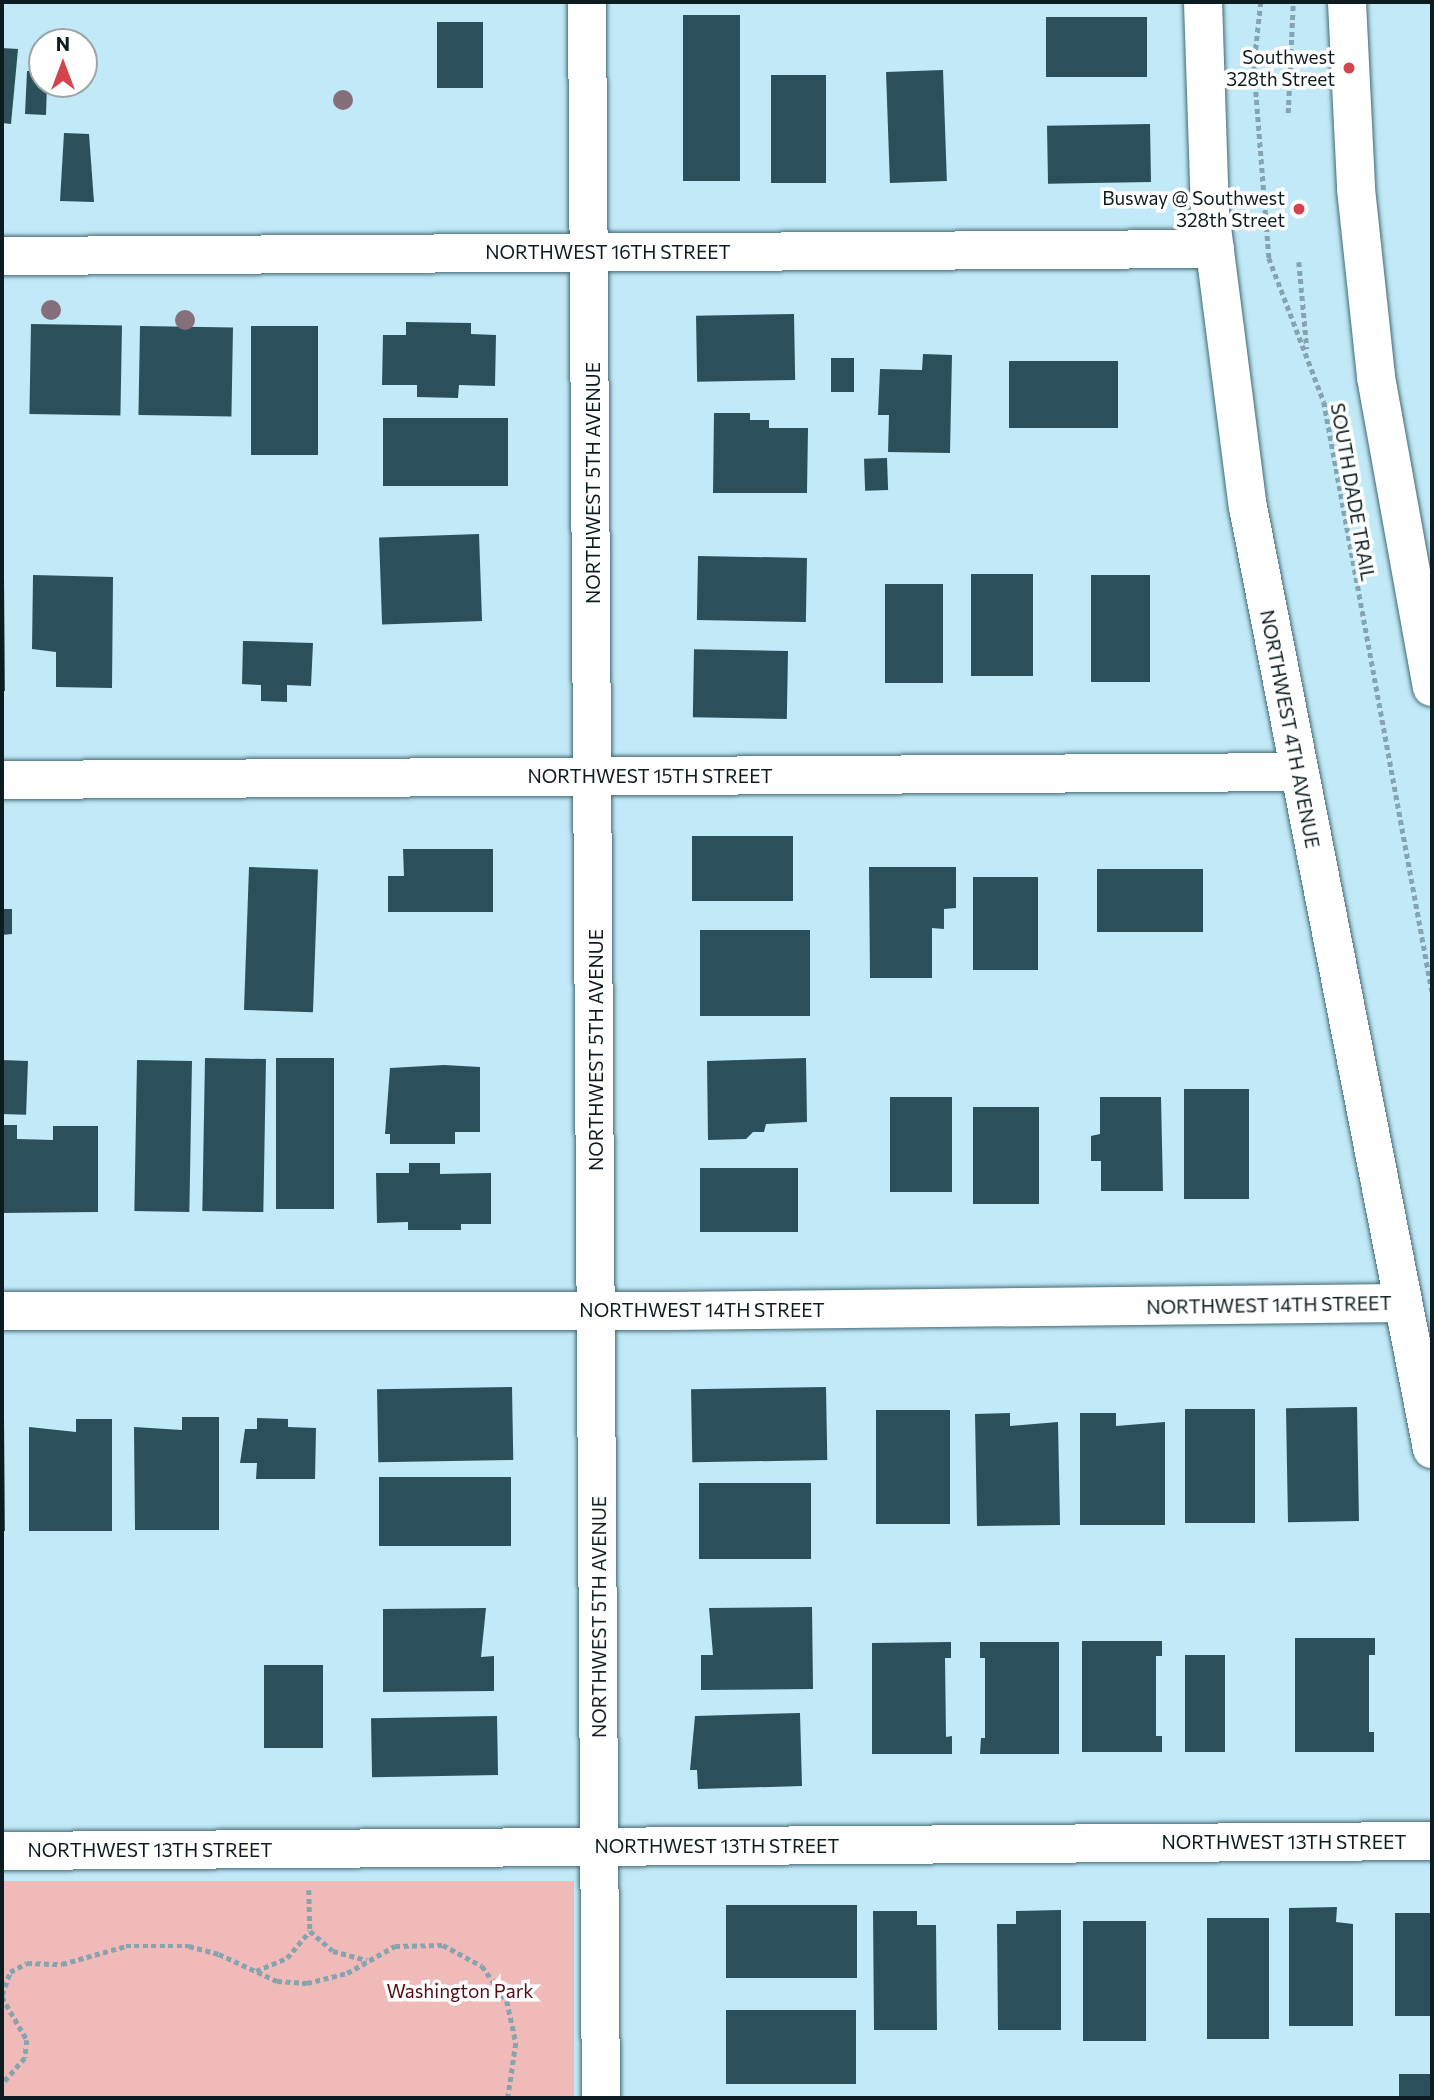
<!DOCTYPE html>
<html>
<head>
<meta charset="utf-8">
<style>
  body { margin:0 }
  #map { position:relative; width:1434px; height:2100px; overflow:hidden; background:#c1e9f7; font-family:Commissioner,sans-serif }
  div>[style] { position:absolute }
  .green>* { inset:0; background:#efbab8; transform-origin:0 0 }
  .building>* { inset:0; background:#2c505b; transform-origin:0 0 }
  .path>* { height:4.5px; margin-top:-2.25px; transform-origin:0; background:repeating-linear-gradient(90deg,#85a4af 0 5px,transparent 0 8.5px) }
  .roads { filter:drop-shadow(0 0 2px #446975) drop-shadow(0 0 2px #446975) }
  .minor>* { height:38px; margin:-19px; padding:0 19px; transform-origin:19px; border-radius:19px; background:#fff }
  .trees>* { width:20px; height:20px; margin:-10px; border-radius:50%; background:#856f7a }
  .dots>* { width:19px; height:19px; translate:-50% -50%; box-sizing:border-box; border:4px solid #fff; border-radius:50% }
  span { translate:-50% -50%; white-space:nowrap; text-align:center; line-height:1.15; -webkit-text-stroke:7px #fff; paint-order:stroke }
  .poi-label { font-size:19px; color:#0d1c21 }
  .right { translate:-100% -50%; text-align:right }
  .street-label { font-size:19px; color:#0d1c21 }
  .park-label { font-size:19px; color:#540c14 }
  .frame { position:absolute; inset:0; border:4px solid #0d1c21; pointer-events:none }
  .north { position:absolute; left:28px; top:28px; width:70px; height:70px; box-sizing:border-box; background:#fff; border:2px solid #9ea4a6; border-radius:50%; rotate:0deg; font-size:19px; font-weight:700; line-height:28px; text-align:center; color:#0d1c21 }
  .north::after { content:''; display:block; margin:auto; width:24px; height:32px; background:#d4444d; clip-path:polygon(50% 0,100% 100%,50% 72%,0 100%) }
</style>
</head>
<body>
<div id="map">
  <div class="green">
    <i style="left:574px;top:1881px;width:217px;height:572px;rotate:90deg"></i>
  </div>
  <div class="building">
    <i style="left:683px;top:15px;width:57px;height:166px"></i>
    <i style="left:1147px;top:17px;width:60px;height:101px;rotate:90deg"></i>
    <i style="left:437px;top:22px;width:46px;height:66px"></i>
    <i style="clip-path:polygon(2px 48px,18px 49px,11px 124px,2px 123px)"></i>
    <i style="left:943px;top:70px;width:111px;height:57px;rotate:88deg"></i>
    <i style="clip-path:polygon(27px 71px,42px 71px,42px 84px,47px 84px,46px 115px,25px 114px)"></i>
    <i style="left:771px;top:75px;width:55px;height:108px"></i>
    <i style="left:1150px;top:124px;width:58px;height:103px;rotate:89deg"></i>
    <i style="clip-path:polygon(64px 133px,89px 134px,94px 202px,60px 201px)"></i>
    <i style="left:794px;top:314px;width:66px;height:98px;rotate:89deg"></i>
    <i style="clip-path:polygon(406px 322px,471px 323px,471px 334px,496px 335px,495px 386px,459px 385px,458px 398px,417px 397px,417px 385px,382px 385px,383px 335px,406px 335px)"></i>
    <i style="left:31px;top:324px;width:91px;height:90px;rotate:1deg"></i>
    <i style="left:140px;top:326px;width:93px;height:89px;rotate:1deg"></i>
    <i style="left:251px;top:326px;width:67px;height:129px"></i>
    <i style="clip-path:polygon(923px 354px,952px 355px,950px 453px,888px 452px,889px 415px,878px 415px,880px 369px,922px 370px)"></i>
    <i style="left:831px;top:358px;width:23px;height:34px"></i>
    <i style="left:1009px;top:361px;width:109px;height:67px"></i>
    <i style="clip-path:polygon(714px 413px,750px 413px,750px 420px,769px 420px,769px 428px,808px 428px,807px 493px,713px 493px)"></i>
    <i style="left:383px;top:418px;width:125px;height:68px"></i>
    <i style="left:887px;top:458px;width:32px;height:23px;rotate:88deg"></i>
    <i style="left:479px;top:534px;width:87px;height:100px;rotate:88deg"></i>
    <i style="left:698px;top:556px;width:109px;height:64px;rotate:1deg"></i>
    <i style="left:1033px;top:574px;width:102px;height:62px;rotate:90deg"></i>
    <i style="clip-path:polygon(33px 575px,113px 577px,112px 688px,56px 687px,56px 652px,32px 649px)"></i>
    <i style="left:1091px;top:575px;width:59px;height:107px"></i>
    <i style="clip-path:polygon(2px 577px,4px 577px,5px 691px,2px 691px)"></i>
    <i style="left:943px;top:584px;width:99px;height:58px;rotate:90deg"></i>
    <i style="clip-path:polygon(243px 641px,313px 643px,311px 686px,287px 685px,287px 702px,261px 701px,261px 685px,242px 684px)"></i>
    <i style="left:788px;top:651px;width:68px;height:94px;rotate:91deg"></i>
    <i style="left:793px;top:836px;width:65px;height:101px;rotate:90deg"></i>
    <i style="clip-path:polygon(403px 849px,493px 849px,493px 912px,388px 912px,388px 876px,404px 876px)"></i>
    <i style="left:249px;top:867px;width:69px;height:143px;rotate:2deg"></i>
    <i style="clip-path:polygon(869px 867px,956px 867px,956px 908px,944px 909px,944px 929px,932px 928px,932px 978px,870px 978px)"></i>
    <i style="left:1097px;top:869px;width:106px;height:63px"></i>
    <i style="clip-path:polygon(2px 871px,4px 909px,12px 909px,12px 934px,2px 935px)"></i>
    <i style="left:973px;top:877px;width:65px;height:93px"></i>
    <i style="left:700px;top:930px;width:110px;height:86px"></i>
    <i style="left:205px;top:1058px;width:61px;height:153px;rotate:1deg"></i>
    <i style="left:276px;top:1058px;width:58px;height:151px"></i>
    <i style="clip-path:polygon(806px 1058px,807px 1122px,766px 1124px,764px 1132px,753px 1132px,746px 1139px,708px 1140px,707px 1061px)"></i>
    <i style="left:2px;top:1060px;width:26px;height:54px;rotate:2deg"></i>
    <i style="left:137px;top:1060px;width:55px;height:151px;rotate:1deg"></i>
    <i style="clip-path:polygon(444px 1065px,480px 1067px,480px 1132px,455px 1132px,455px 1144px,390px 1144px,390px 1134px,385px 1134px,390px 1068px)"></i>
    <i style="left:1249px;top:1089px;width:110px;height:65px;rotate:90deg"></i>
    <i style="left:952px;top:1097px;width:95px;height:62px;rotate:90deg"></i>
    <i style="clip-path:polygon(1100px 1097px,1161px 1097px,1163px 1191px,1101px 1191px,1101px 1161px,1091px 1161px,1091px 1136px,1100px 1134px)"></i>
    <i style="left:973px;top:1107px;width:66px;height:97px"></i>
    <i style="clip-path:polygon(2px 1125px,17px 1125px,17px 1139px,53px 1140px,53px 1126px,98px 1126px,98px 1212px,2px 1213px)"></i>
    <i style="clip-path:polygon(409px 1163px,440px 1163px,440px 1174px,491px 1173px,491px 1224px,461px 1224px,461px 1230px,408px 1230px,408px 1222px,377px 1223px,376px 1173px,409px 1173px)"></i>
    <i style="left:798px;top:1168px;width:64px;height:98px;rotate:90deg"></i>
    <i style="left:512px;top:1387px;width:73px;height:135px;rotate:89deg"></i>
    <i style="left:826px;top:1387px;width:73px;height:135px;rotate:89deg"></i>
    <i style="left:1357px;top:1407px;width:114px;height:71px;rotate:89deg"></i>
    <i style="left:1185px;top:1409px;width:70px;height:114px"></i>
    <i style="left:950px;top:1410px;width:114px;height:74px;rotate:90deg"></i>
    <i style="clip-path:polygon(1010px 1413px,1010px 1426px,1058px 1422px,1060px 1525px,977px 1526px,975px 1414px)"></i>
    <i style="clip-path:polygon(1080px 1413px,1116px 1413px,1116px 1426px,1165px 1422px,1165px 1525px,1080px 1525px)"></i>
    <i style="clip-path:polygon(2px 1417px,4px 1417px,5px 1531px,2px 1531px)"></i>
    <i style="clip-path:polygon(182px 1417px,219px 1417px,219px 1530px,135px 1530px,134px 1427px,182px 1430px)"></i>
    <i style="clip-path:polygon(257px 1418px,288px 1419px,288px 1427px,316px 1428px,315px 1479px,256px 1479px,257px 1463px,240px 1463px,245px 1429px,257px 1429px)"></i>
    <i style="clip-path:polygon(76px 1419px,112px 1419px,112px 1531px,29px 1531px,29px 1427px,76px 1432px)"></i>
    <i style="left:379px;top:1477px;width:132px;height:69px"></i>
    <i style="left:811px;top:1483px;width:76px;height:112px;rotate:90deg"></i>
    <i style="clip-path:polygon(812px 1607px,813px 1689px,701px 1690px,701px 1655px,713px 1655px,709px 1608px)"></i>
    <i style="clip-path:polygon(486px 1608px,481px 1657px,494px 1656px,494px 1691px,383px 1692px,383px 1609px)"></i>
    <i style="clip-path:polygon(1295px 1638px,1375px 1638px,1375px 1655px,1369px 1655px,1369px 1732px,1374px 1732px,1374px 1752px,1295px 1752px)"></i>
    <i style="clip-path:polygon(1082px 1641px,1162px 1641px,1162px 1656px,1156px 1656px,1156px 1736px,1162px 1736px,1162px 1752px,1082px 1752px)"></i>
    <i style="clip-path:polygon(951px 1642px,951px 1658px,945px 1658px,946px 1737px,952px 1736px,952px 1754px,872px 1754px,872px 1643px)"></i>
    <i style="clip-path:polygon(980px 1642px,1059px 1642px,1059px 1754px,980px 1754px,981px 1738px,985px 1738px,985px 1658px,980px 1658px)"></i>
    <i style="left:1185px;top:1655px;width:40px;height:97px"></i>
    <i style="left:264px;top:1665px;width:59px;height:83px"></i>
    <i style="clip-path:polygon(800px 1713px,802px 1786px,698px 1789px,697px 1770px,690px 1770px,695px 1716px)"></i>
    <i style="left:497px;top:1716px;width:59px;height:126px;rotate:89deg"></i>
    <i style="left:857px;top:1905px;width:73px;height:131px;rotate:90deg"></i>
    <i style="clip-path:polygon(1337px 1907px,1336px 1922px,1353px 1924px,1353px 2026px,1289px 2026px,1289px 1908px)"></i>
    <i style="clip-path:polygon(1061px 1910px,1061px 2030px,998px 2030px,997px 1924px,1016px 1924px,1016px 1911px)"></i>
    <i style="clip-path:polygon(873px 1911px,917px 1911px,917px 1925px,936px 1925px,937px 2030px,874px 2030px)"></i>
    <i style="left:1395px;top:1913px;width:37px;height:103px"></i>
    <i style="left:1269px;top:1918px;width:121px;height:62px;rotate:90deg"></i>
    <i style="left:1083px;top:1921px;width:63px;height:120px"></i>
    <i style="left:726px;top:2010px;width:130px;height:74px"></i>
    <i style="left:1399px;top:2074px;width:33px;height:24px"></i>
  </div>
  <div class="path">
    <i style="left:1261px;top:2px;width:64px;rotate:96.2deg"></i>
    <i style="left:1254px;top:66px;width:193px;rotate:85.5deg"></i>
    <i style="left:1269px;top:258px;width:154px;rotate:69.1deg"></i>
    <i style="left:1324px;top:402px;width:599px;rotate:79.61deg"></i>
    <i style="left:1288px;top:113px;width:111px;rotate:-87.4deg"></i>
    <i style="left:1299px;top:262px;width:87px;rotate:84.7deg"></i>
    <i style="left:309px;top:1890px;width:41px;rotate:88.6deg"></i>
    <i style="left:256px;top:1971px;width:34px;rotate:-23deg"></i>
    <i style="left:287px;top:1958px;width:35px;rotate:-50deg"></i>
    <i style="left:310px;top:1931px;width:30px;rotate:41deg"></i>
    <i style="left:333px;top:1951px;width:35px;rotate:15deg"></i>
    <i style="left:2px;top:1995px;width:24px;rotate:-71deg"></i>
    <i style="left:10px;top:1972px;width:19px;rotate:-28deg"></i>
    <i style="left:27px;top:1963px;width:35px;rotate:2deg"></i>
    <i style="left:62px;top:1964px;width:66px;rotate:-15.7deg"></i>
    <i style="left:126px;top:1946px;width:63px"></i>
    <i style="left:189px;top:1946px;width:31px;rotate:15deg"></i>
    <i style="left:219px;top:1954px;width:64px;rotate:25deg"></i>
    <i style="left:277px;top:1981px;width:30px;rotate:4deg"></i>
    <i style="left:307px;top:1983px;width:41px;rotate:-14deg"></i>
    <i style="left:347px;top:1973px;width:55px;rotate:-29.4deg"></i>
    <i style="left:395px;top:1946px;width:48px;rotate:-1.2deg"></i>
    <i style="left:443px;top:1945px;width:44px;rotate:28.3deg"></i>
    <i style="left:482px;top:1966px;width:43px;rotate:54.5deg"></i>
    <i style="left:507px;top:2001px;width:43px;rotate:77.9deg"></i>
    <i style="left:516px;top:2043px;width:56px;rotate:98.3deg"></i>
    <i style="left:2px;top:1997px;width:50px;rotate:59.8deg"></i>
    <i style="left:27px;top:2040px;width:18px;rotate:96deg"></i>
    <i style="left:25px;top:2058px;width:35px;rotate:131deg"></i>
  </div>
  <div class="roads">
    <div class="minor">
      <i style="left:587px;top:2px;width:2096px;rotate:89.62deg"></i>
      <i style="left:1203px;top:2px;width:210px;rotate:88.1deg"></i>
      <i style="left:1210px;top:212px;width:297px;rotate:82.7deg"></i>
      <i style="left:1248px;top:507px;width:960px;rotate:78.95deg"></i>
      <i style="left:1347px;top:2px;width:187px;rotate:87.2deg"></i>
      <i style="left:1356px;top:189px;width:189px;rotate:83.9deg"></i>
      <i style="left:1376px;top:377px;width:315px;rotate:79.8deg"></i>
      <i style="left:2px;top:256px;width:1213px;rotate:-0.33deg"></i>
      <i style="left:2px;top:780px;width:1296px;rotate:-0.35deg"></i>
      <i style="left:2px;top:1311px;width:666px"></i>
      <i style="left:668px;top:1311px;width:735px;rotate:-0.62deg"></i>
      <i style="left:2px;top:1851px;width:1430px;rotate:-0.4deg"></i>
    </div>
  </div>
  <div class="trees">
    <i style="left:343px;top:100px"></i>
    <i style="left:51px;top:310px"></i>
    <i style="left:185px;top:320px"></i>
  </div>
  <div class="dots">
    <i style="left:1349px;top:68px;background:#d4444d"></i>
    <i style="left:1299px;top:209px;background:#d4444d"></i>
  </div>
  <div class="poi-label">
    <span class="right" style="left:1335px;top:68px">Southwest<br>328th Street</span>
    <span class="right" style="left:1285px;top:209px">Busway @ Southwest<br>328th Street</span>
  </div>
  <div class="street-label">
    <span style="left:608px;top:252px">NORTHWEST 16TH STREET</span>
    <span style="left:593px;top:483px;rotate:-90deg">NORTHWEST 5TH AVENUE</span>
    <span style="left:1353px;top:492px;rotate:80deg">SOUTH DADE TRAIL</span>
    <span style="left:1290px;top:729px;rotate:79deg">NORTHWEST 4TH AVENUE</span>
    <span style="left:650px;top:776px">NORTHWEST 15TH STREET</span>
    <span style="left:596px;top:1050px;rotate:-90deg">NORTHWEST 5TH AVENUE</span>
    <span style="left:1269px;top:1305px;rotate:-1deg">NORTHWEST 14TH STREET</span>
    <span style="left:702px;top:1310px">NORTHWEST 14TH STREET</span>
    <span style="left:599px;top:1617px;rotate:-90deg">NORTHWEST 5TH AVENUE</span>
    <span style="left:1284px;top:1842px">NORTHWEST 13TH STREET</span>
    <span style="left:717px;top:1846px">NORTHWEST 13TH STREET</span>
    <span style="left:150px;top:1850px">NORTHWEST 13TH STREET</span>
  </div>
  <div class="park-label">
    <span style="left:460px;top:1991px">Washington Park</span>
  </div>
  <div class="frame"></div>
  <div class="north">N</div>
</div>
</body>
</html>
